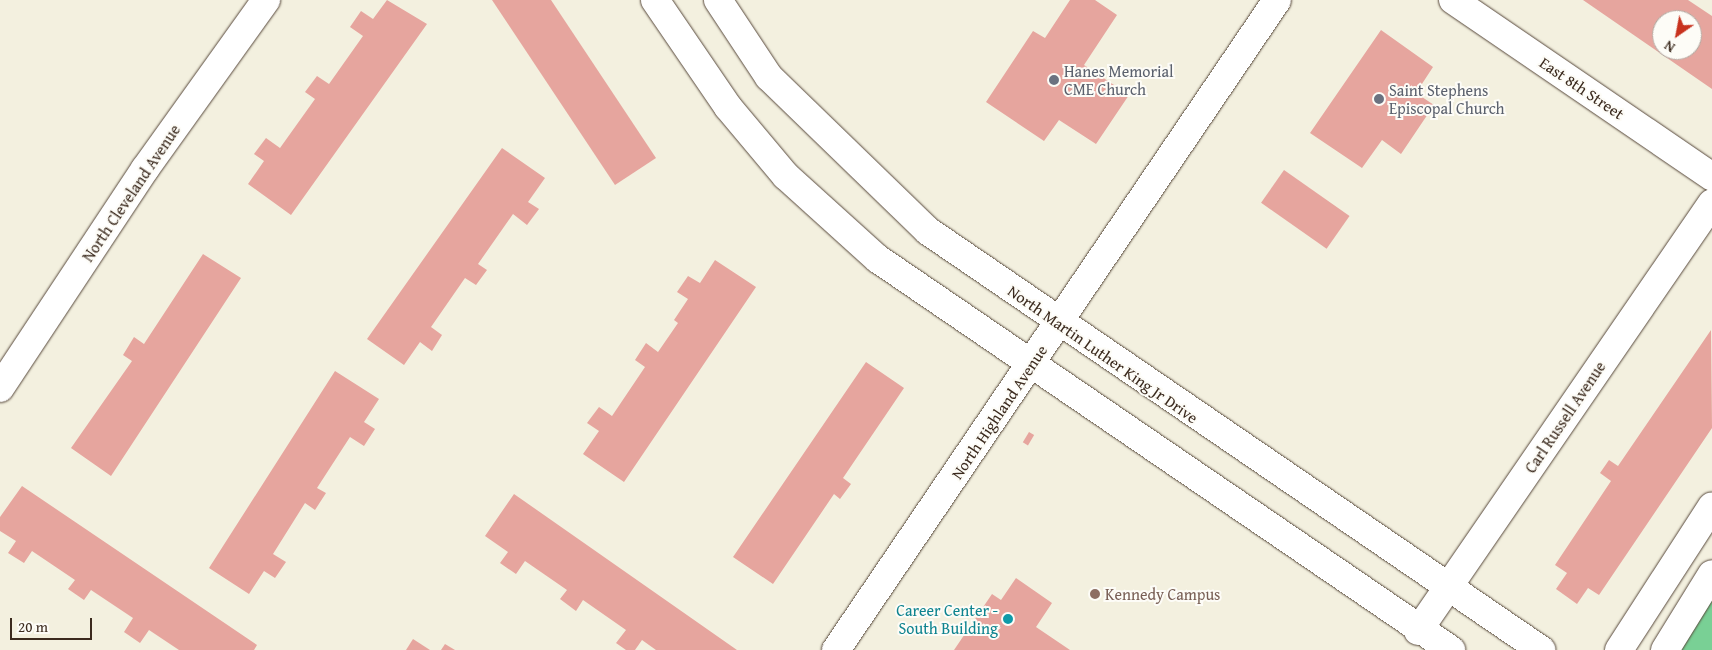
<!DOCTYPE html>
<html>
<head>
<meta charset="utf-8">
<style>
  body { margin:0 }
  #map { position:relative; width:1712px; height:650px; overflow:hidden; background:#f3f0df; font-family:"Gentium Book Plus",serif }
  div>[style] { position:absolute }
  .green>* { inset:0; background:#79d095 }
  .building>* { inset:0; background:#e6a59e; transform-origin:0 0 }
  .roads { filter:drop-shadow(0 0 1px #57483b) drop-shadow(0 0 1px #57483b) }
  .minor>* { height:28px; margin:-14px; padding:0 14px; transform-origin:14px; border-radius:14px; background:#fff }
  .tertiary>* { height:28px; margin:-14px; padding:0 14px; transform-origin:14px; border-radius:14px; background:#fff }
  .primary>* { height:28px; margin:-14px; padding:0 14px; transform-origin:14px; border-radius:14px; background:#fff }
  .motorway>* { height:28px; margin:-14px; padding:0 14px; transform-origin:14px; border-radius:14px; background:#fff }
  .dots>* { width:14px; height:14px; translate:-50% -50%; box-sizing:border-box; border:2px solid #fdfcf7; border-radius:50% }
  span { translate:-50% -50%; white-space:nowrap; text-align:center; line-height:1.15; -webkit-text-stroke:4px #fdfcf7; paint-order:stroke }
  .worship-label { font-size:16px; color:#5b616d }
  .left { translate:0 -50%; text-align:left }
  .street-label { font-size:16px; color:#3b2a1e }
  .education-label { font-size:16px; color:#785e54 }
  .culture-label { font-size:16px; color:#0d838f }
  .right { translate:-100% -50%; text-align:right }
  .north { position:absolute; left:1652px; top:10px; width:50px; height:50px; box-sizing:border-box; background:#fdfcf7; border:1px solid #afa8a0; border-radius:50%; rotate:213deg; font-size:14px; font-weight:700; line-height:20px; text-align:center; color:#3b2a1e }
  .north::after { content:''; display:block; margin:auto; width:18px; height:22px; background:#c8321e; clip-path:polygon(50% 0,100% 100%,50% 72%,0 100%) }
  .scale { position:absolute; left:10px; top:618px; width:82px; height:22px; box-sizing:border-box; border:2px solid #3b2a1e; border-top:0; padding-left:6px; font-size:15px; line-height:18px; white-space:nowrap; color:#3b2a1e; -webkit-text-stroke:4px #fdfcf7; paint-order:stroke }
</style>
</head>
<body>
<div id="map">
  <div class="green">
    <i style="clip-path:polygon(1712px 595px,1712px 650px,1680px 650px)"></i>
  </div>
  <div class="building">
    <i style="clip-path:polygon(387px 0,427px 24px,291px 215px,248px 184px,264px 161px,254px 154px,266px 138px,280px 148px,315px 99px,305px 92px,317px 76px,329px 84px,363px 36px,350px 27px,361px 11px,373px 19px)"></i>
    <i style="clip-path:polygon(492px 0,551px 0,656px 158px,615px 185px)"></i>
    <i style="clip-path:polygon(1070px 0,1095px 0,1117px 15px,1084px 65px,1129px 95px,1096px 144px,1059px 120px,1044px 141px,986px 102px,1033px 31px,1045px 38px)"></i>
    <i style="clip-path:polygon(evenodd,1583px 0,1688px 0,1712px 16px,1712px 89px,1583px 0,1662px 20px,1692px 20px,1692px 50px,1662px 50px,1662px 20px)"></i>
    <i style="clip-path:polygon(1381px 30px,1433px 67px,1416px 93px,1434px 105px,1401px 154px,1382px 140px,1362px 168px,1310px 133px)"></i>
    <i style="clip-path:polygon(502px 148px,545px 178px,528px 202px,539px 209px,527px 225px,513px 214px,478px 264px,487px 270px,476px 285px,465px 278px,431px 327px,442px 335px,432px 351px,420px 342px,404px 365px,367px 339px)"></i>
    <i style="left:1284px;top:170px;width:80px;height:40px;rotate:35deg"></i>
    <i style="clip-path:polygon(203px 254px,241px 278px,111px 476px,71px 448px,132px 361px,123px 355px,134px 337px,144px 344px)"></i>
    <i style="clip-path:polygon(715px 260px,756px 287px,624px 482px,583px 454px,599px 431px,587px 423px,599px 407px,612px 416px,645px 367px,635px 360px,646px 343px,658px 352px,678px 323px,674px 320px,688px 299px,677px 292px,688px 276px,700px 283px)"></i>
    <i style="clip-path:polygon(1711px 330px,1712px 428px,1599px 595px,1588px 588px,1577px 604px,1556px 589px,1567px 573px,1555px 565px,1611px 481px,1600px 473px,1609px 460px,1618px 466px)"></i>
    <i style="clip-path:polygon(866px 362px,904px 388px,843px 478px,851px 484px,840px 499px,834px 494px,773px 584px,733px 557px)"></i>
    <i style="clip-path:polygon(335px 371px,379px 399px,364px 422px,375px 429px,364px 446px,350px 437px,317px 488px,326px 493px,315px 510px,305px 503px,273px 554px,286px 562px,275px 578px,264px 571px,249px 594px,209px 568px)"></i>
    <i style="left:1029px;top:432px;width:6px;height:12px;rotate:31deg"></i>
    <i style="clip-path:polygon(22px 486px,257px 645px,254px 650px,179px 650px,149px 630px,140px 643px,124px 632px,133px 618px,91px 590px,84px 600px,68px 589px,75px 580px,32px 551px,24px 563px,8px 553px,16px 541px,0 531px,0 517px)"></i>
    <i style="clip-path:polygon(514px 494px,737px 650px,656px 650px,642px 640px,635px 650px,626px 650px,616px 643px,626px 630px,583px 600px,576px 611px,560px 599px,567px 590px,525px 561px,516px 574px,500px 563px,508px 552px,485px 536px)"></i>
    <i style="clip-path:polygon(1016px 578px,1052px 603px,1036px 627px,1070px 650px,954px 650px,992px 594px,1001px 600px)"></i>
    <i style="clip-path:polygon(413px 639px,430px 650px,406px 650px)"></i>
    <i style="clip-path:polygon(445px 644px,455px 650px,441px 650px)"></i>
  </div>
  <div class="roads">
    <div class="minor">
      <i style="left:1453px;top:0;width:314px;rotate:34.3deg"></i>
      <i style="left:1418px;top:631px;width:519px;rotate:-55.51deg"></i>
      <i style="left:836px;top:650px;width:785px;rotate:-55.84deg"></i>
    </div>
    <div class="tertiary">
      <i style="left:0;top:388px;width:263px;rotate:-56.5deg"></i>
      <i style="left:145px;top:169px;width:208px;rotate:-54.4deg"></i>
    </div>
    <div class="primary">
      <i style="left:655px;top:0;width:130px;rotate:55.7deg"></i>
      <i style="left:728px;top:107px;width:90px;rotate:50deg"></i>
      <i style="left:786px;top:176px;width:124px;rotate:42.1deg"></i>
      <i style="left:878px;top:259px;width:694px;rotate:34.31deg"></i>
      <i style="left:718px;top:0;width:92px;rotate:56.5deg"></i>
      <i style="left:769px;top:77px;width:221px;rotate:44.1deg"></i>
      <i style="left:928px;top:231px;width:743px;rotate:34.35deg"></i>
    </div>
    <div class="motorway">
      <i style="left:1619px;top:650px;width:171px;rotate:-57.1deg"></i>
      <i style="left:1665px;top:650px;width:89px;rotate:-58.3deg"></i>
    </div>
  </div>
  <div class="dots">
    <i style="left:1054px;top:80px;background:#6b7280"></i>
    <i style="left:1379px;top:99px;background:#6b7280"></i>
    <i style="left:1095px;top:594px;background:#8d6e63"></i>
    <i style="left:1008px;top:619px;background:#0f9aa8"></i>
  </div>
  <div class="worship-label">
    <span class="left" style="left:1064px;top:80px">Hanes Memorial<br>CME Church</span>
    <span class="left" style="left:1389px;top:99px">Saint Stephens<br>Episcopal Church</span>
  </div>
  <div class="street-label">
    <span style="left:1582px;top:88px;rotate:34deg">East 8th Street</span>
    <span style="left:131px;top:193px;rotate:-56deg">North Cleveland Avenue</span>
    <span style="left:1103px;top:354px;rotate:35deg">North Martin Luther King Jr Drive</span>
    <span style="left:999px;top:412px;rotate:-56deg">North Highland Avenue</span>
    <span style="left:1565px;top:417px;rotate:-56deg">Carl Russell Avenue</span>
  </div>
  <div class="education-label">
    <span class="left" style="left:1105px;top:594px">Kennedy Campus</span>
  </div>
  <div class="culture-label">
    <span class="right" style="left:998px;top:619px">Career Center -<br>South Building</span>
  </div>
  <div class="north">N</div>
  <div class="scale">20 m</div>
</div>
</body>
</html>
